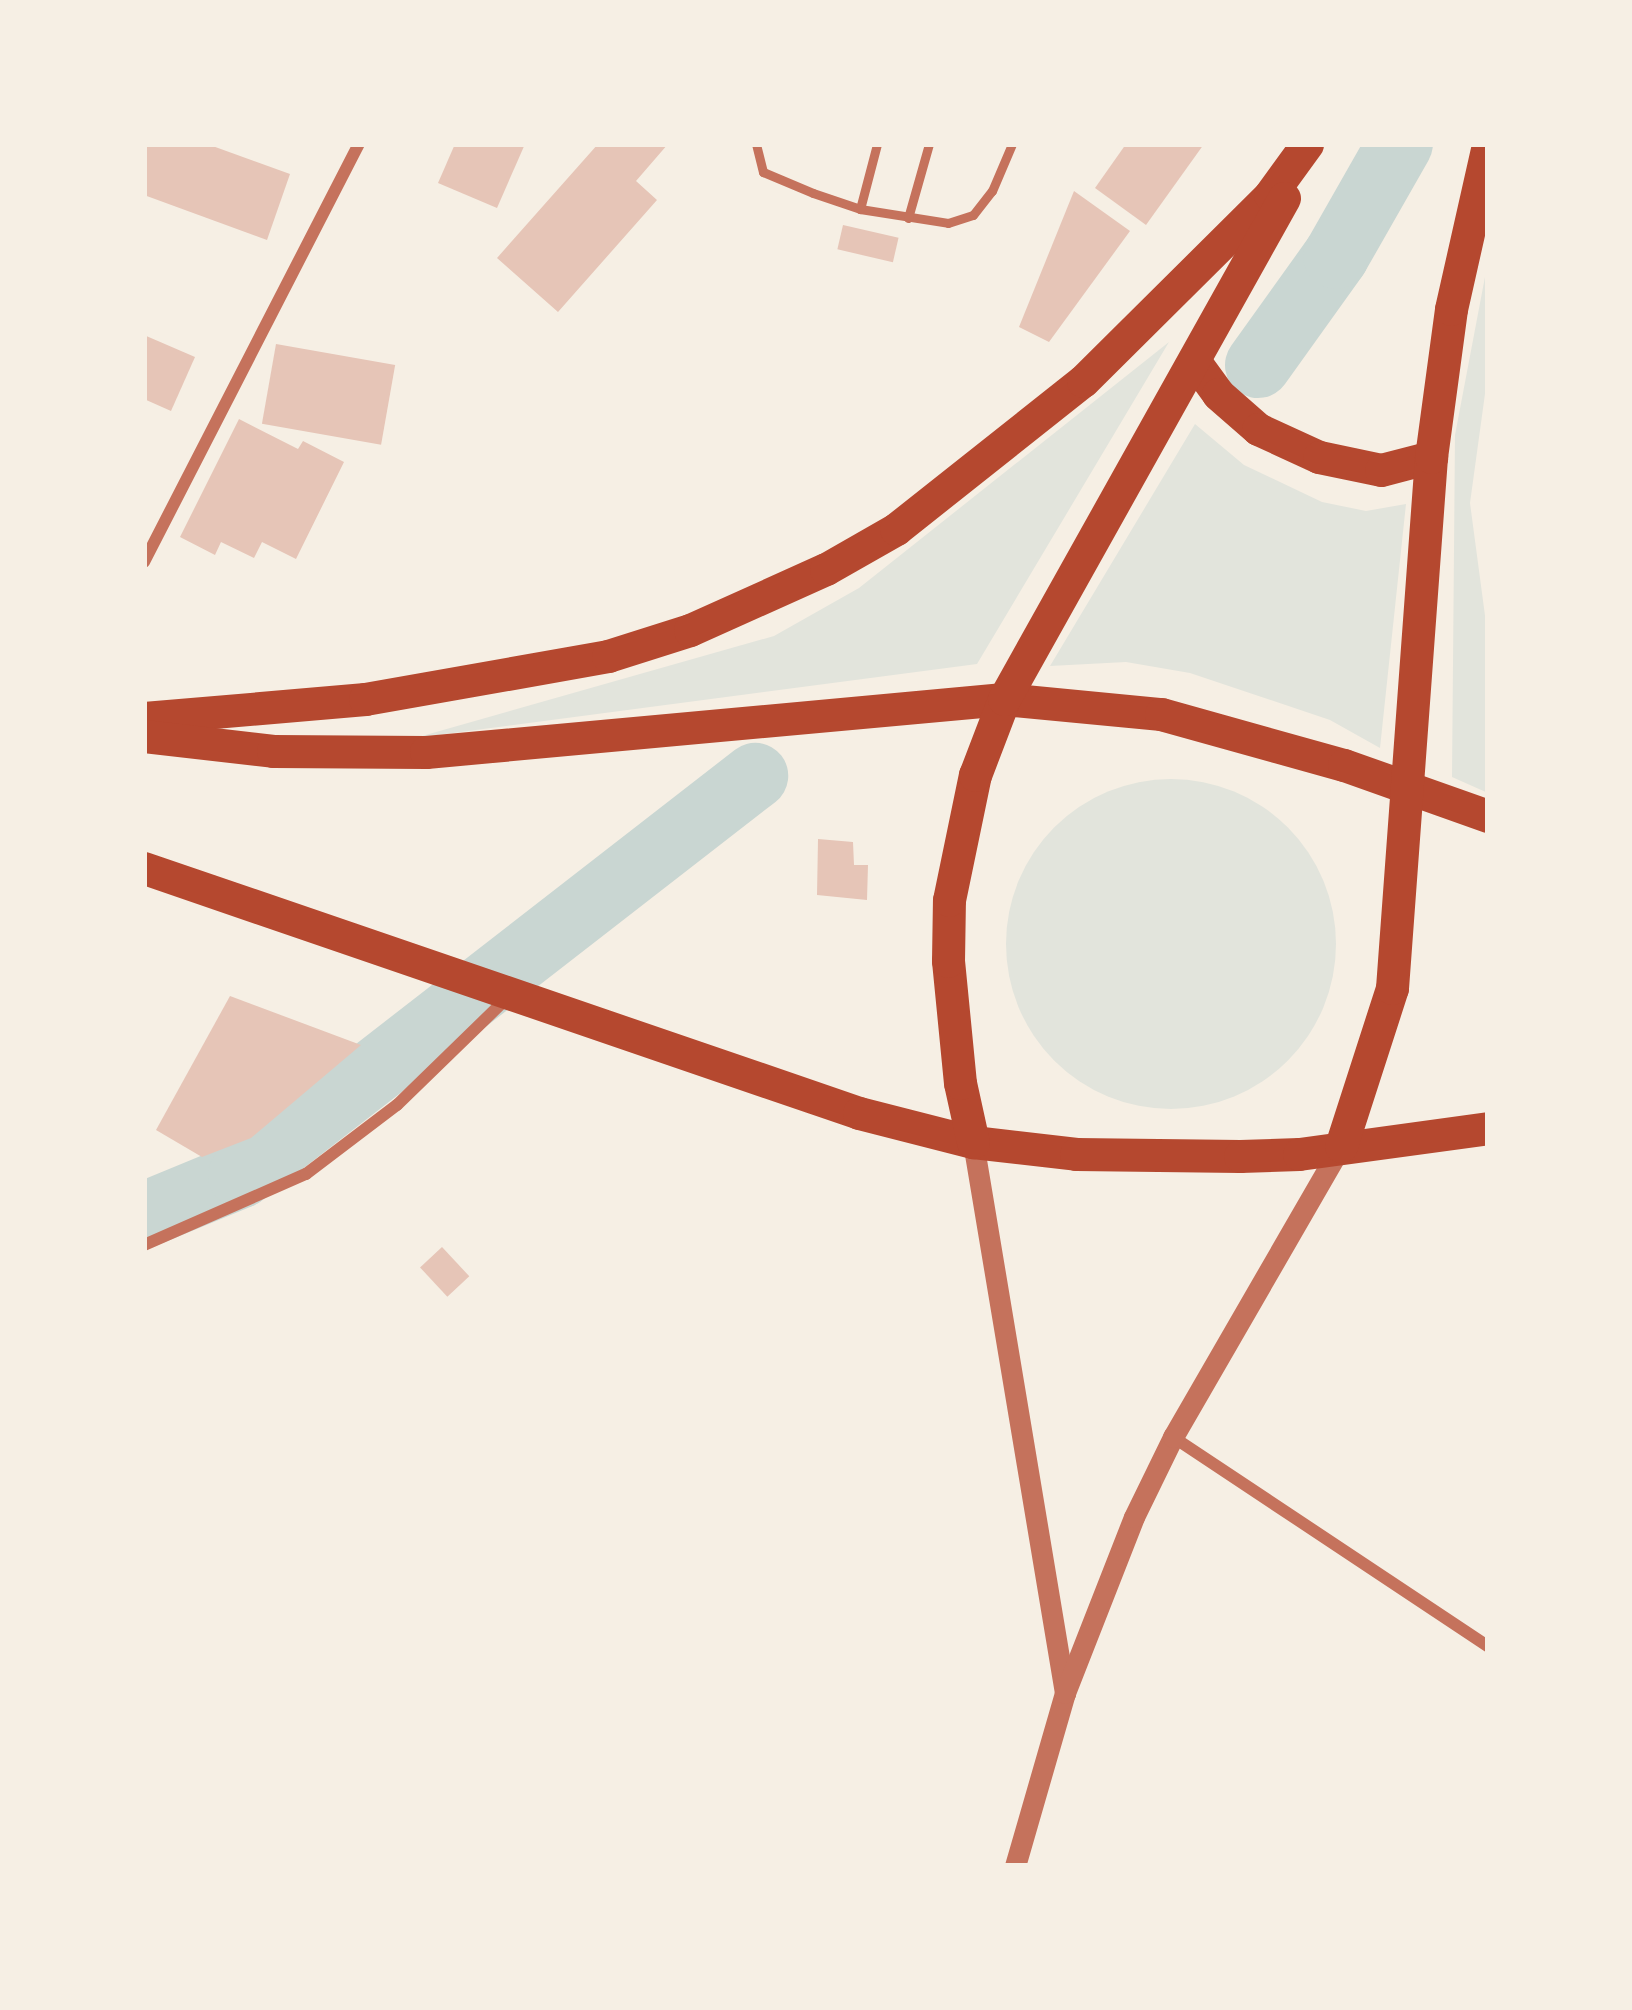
<!DOCTYPE html>
<html>
<head>
<meta charset="utf-8">
<style>
  body { margin:0 }
  #map { position:relative; width:1632px; height:2010px; overflow:hidden; background:#f6efe4; font-family:"DejaVu Sans",sans-serif }
  div>[style] { position:absolute }
  .green>* { inset:0; background:#e2e4dc }
  .round { border-radius:50% }
  .river>* { height:66px; margin:-33px; padding:0 33px; transform-origin:33px; border-radius:33px; background:#c9d6d2 }
  .building>* { inset:0; background:#e6c5b7; transform-origin:0 0 }
  .service>* { height:9px; margin:-4.5px; padding:0 4.5px; transform-origin:4.5px; border-radius:4.5px; background:#c5725c }
  .minor>* { height:12px; margin:-6px; padding:0 6px; transform-origin:6px; border-radius:6px; background:#c5725c }
  .tertiary>* { height:21px; margin:-10.5px; padding:0 10.5px; transform-origin:10.5px; border-radius:10.5px; background:#c5725c }
  .trunk>* { height:33px; margin:-16.5px; padding:0 16.5px; transform-origin:16.5px; border-radius:16.5px; background:#b5482f }
  span { translate:-50% -50%; white-space:nowrap; text-align:center; line-height:1.15; -webkit-text-stroke:9px #f6efe4; paint-order:stroke }
  .frame { position:absolute; inset:0; border:147px solid #f6efe4; pointer-events:none }
</style>
</head>
<body>
<div id="map">
  <div class="green">
    <i style="clip-path:polygon(1488px 261px,1488px 372px,1470px 503px,1488px 638px,1488px 793px,1452px 777px,1455px 435px)"></i>
    <i style="clip-path:polygon(1169px 342px,977px 664px,415px 738px,774px 636px,859px 588px)"></i>
    <i style="clip-path:polygon(1195px 424px,1244px 465px,1322px 502px,1366px 511px,1406px 504px,1380px 748px,1330px 720px,1190px 673px,1126px 662px,1050px 666px)"></i>
    <i class="round" style="left:1006px;top:779px;width:330px;height:330px"></i>
  </div>
  <div class="river">
    <i style="left:1258px;top:365px;width:134px;rotate:-54.4deg"></i>
    <i style="left:1336px;top:256px;width:129px;rotate:-60.3deg"></i>
    <i style="left:144px;top:1215px;width:105px;rotate:-22.4deg"></i>
    <i style="left:241px;top:1175px;width:651px;rotate:-37.82deg"></i>
  </div>
  <div class="building">
    <i style="clip-path:polygon(144px 144px,207px 144px,290px 174px,267px 240px,144px 195px)"></i>
    <i style="clip-path:polygon(455px 144px,525px 144px,497px 208px,438px 183px)"></i>
    <i style="clip-path:polygon(598px 144px,668px 144px,636px 181px,657px 200px,558px 312px,497px 258px)"></i>
    <i style="clip-path:polygon(1126px 144px,1204px 144px,1146px 225px,1095px 188px)"></i>
    <i style="clip-path:polygon(1074px 191px,1130px 231px,1049px 342px,1019px 327px)"></i>
    <i style="left:843px;top:225px;width:57px;height:25px;rotate:13deg"></i>
    <i style="clip-path:polygon(144px 335px,195px 357px,171px 411px,144px 399px)"></i>
    <i style="left:276px;top:344px;width:121px;height:81px;rotate:10deg"></i>
    <i style="clip-path:polygon(239px 419px,298px 449px,303px 441px,344px 462px,296px 559px,262px 542px,254px 558px,221px 542px,215px 555px,180px 537px)"></i>
    <i style="clip-path:polygon(818px 839px,853px 842px,854px 865px,868px 865px,867px 900px,817px 895px)"></i>
    <i style="clip-path:polygon(230px 996px,361px 1045px,251px 1138px,202px 1157px,156px 1130px)"></i>
    <i style="left:442px;top:1247px;width:40px;height:30px;rotate:47deg"></i>
  </div>
  <div class="service">
    <i style="left:756px;top:144px;width:29px;rotate:76deg"></i>
    <i style="left:763px;top:172px;width:54px;rotate:22.8deg"></i>
    <i style="left:813px;top:193px;width:50px;rotate:18.8deg"></i>
    <i style="left:860px;top:209px;width:89px;rotate:9deg"></i>
    <i style="left:948px;top:223px;width:26px;rotate:-18deg"></i>
    <i style="left:973px;top:215px;width:31px;rotate:-52deg"></i>
    <i style="left:992px;top:191px;width:51px;rotate:-66.9deg"></i>
    <i style="left:860px;top:209px;width:67px;rotate:-75.3deg"></i>
    <i style="left:908px;top:218px;width:77px;rotate:-74.2deg"></i>
  </div>
  <div class="minor">
    <i style="left:144px;top:562px;width:470px;rotate:-62.8deg"></i>
    <i style="left:144px;top:1245px;width:177px;rotate:-23.7deg"></i>
    <i style="left:306px;top:1174px;width:114px;rotate:-37.2deg"></i>
    <i style="left:397px;top:1105px;width:158px;rotate:-44.2deg"></i>
    <i style="left:1173px;top:1437px;width:378px;rotate:33.6deg"></i>
  </div>
  <div class="tertiary">
    <i style="left:973px;top:1142px;width:559px;rotate:80.52deg"></i>
    <i style="left:1015px;top:1866px;width:180px;rotate:-73.9deg"></i>
    <i style="left:1065px;top:1693px;width:189px;rotate:-68.6deg"></i>
    <i style="left:1134px;top:1517px;width:89px;rotate:-64deg"></i>
    <i style="left:1173px;top:1437px;width:336px;rotate:-60deg"></i>
  </div>
  <div class="trunk">
    <i style="left:1195px;top:362px;width:39px;rotate:54deg"></i>
    <i style="left:1218px;top:394px;width:53px;rotate:41.2deg"></i>
    <i style="left:1258px;top:429px;width:67px;rotate:24.7deg"></i>
    <i style="left:1319px;top:457px;width:63px;rotate:11.8deg"></i>
    <i style="left:1381px;top:470px;width:52px;rotate:-14.6deg"></i>
    <i style="left:144px;top:718px;width:222px;rotate:-4.9deg"></i>
    <i style="left:365px;top:699px;width:247px;rotate:-10deg"></i>
    <i style="left:608px;top:656px;width:86px;rotate:-17.6deg"></i>
    <i style="left:690px;top:630px;width:149px;rotate:-24.2deg"></i>
    <i style="left:826px;top:569px;width:81px;rotate:-29.7deg"></i>
    <i style="left:896px;top:529px;width:238px;rotate:-38.4deg"></i>
    <i style="left:1083px;top:381px;width:264px;rotate:-44.8deg"></i>
    <i style="left:1270px;top:195px;width:63px;rotate:-54deg"></i>
    <i style="left:144px;top:736px;width:130px;rotate:6.6deg"></i>
    <i style="left:273px;top:751px;width:153px;rotate:0.4deg"></i>
    <i style="left:426px;top:752px;width:580px;rotate:-5.24deg"></i>
    <i style="left:1004px;top:699px;width:158px;rotate:5.5deg"></i>
    <i style="left:1161px;top:714px;width:190px;rotate:15.6deg"></i>
    <i style="left:1344px;top:765px;width:153px;rotate:19.5deg"></i>
    <i style="left:144px;top:868px;width:756px;rotate:18.91deg"></i>
    <i style="left:859px;top:1113px;width:118px;rotate:14.3deg"></i>
    <i style="left:973px;top:1142px;width:104px;rotate:6.6deg"></i>
    <i style="left:1076px;top:1154px;width:164px;rotate:0.7deg"></i>
    <i style="left:1240px;top:1156px;width:59px;rotate:-1.9deg"></i>
    <i style="left:1299px;top:1154px;width:191px;rotate:-7.8deg"></i>
    <i style="left:973px;top:1142px;width:60px;rotate:-102.4deg"></i>
    <i style="left:960px;top:1083px;width:123px;rotate:-95.6deg"></i>
    <i style="left:948px;top:961px;width:61px;rotate:-89.1deg"></i>
    <i style="left:949px;top:900px;width:128px;rotate:-78.3deg"></i>
    <i style="left:975px;top:775px;width:81px;rotate:-69.1deg"></i>
    <i style="left:1004px;top:699px;width:574px;rotate:-60.8deg"></i>
    <i style="left:1341px;top:1146px;width:166px;rotate:-72.1deg"></i>
    <i style="left:1392px;top:988px;width:532px;rotate:-85.8deg"></i>
    <i style="left:1431px;top:457px;width:149px;rotate:-82.3deg"></i>
    <i style="left:1451px;top:309px;width:168px;rotate:-77.3deg"></i>
  </div>
  <div class="frame"></div>
</div>
</body>
</html>
